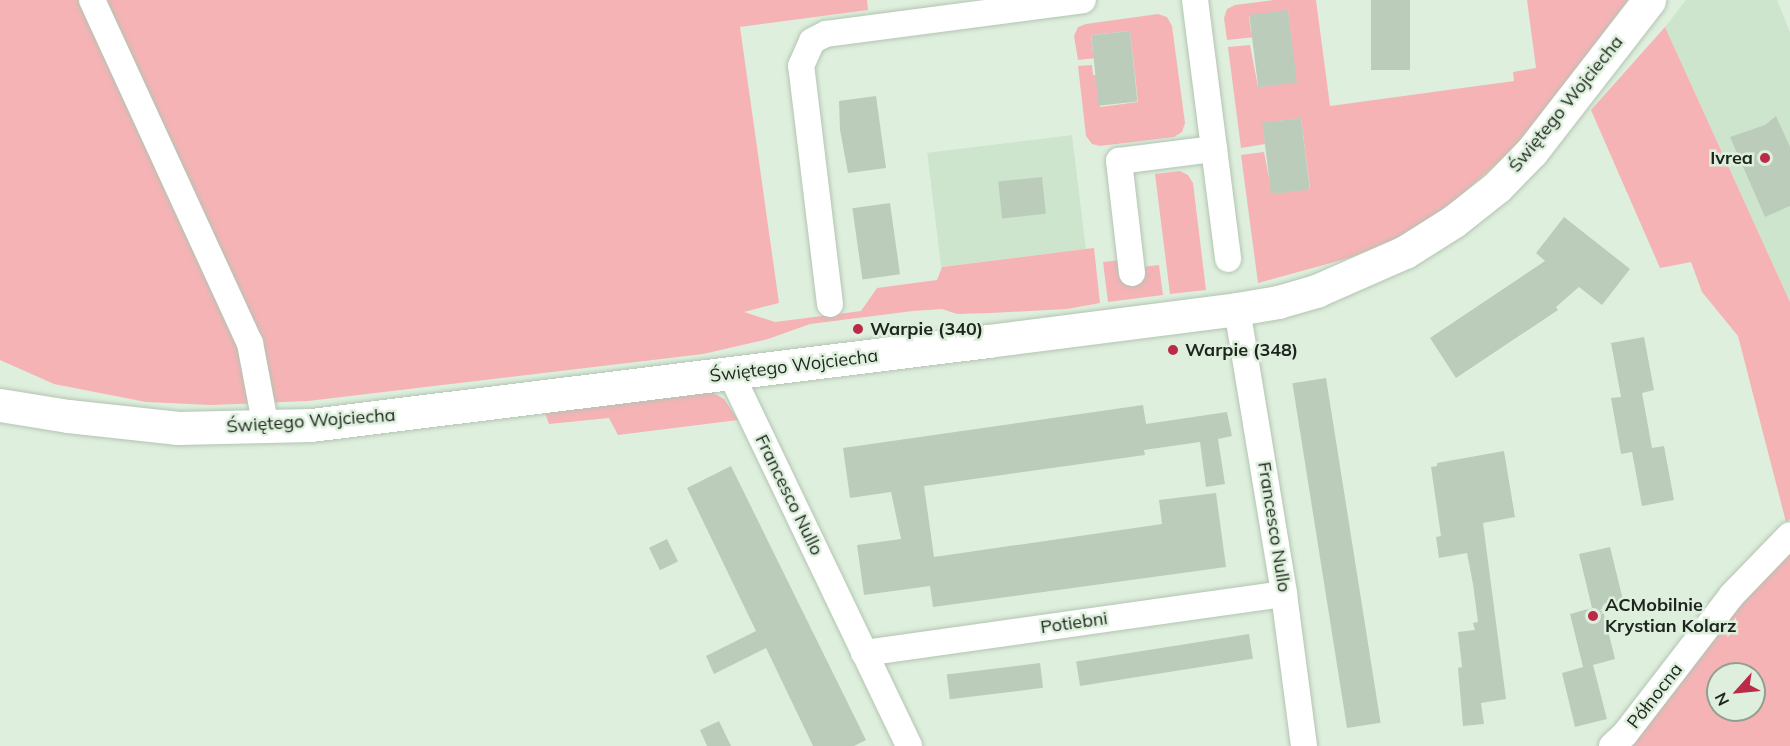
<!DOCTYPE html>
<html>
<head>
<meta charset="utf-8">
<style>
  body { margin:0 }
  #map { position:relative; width:1790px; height:746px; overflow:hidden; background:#def0dd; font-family:Mulish,sans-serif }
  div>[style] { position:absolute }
  .built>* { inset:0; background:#cee5cd; transform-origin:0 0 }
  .green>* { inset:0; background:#f5b3b6 }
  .building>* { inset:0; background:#bbccba; transform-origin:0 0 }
  .roads { filter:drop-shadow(0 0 2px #b3c4b2) drop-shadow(0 0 2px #b3c4b2) }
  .minor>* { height:26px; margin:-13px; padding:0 13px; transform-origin:13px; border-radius:13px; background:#fff }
  .tertiary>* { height:33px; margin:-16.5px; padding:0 16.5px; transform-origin:16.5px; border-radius:16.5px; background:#fff }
  .dots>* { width:16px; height:16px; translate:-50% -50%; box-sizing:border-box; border:3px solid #def0dd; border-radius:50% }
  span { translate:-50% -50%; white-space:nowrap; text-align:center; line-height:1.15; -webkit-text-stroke:5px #def0dd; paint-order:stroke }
  .street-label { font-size:18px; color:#1e251e }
  .poi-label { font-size:18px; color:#1e251e; font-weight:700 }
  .right { translate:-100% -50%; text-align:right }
  .left { translate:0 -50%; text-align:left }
  .north { position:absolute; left:1706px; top:662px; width:60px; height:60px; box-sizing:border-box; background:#def0dd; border:2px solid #919f91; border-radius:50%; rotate:243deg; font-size:16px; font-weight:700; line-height:24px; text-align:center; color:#1e251e }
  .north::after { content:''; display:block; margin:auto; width:21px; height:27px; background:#bb2a47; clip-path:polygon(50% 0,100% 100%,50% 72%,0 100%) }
</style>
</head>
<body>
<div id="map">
  <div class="built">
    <i style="clip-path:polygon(1686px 0,1777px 0,1790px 32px,1790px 302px,1665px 27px)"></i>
    <i style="left:1072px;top:135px;width:115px;height:146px;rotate:83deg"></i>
  </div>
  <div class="green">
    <i style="clip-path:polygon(0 0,867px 0,868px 10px,740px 27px,779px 303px,744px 312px,775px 322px,861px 311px,877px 288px,937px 280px,942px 267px,1094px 248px,1100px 303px,1067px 309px,991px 313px,957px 314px,942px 309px,913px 311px,810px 324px,768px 339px,703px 354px,308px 401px,211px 405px,146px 402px,54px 384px,0 360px)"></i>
    <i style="clip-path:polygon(1274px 0,1316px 0,1330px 106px,1514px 81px,1513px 72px,1536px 68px,1527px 0,1628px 0,1562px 89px,1510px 152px,1451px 204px,1403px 236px,1349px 258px,1258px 283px,1241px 155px,1264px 152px,1272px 194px,1310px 189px,1301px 118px,1263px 123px,1265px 144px,1241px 148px,1228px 47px,1250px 45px,1258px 87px,1296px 82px,1288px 11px,1249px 16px,1251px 32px,1255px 37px,1227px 40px,1224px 18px,1227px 9px,1235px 5px)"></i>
    <i style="clip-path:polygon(1158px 14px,1167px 17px,1172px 26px,1185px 123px,1182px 132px,1174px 137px,1100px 146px,1092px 144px,1086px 136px,1078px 66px,1092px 65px,1093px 75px,1096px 75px,1100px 107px,1138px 102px,1130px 31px,1091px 35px,1093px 53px,1097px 58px,1078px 60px,1074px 36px,1078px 27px,1086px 24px)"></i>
    <i style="clip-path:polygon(1665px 27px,1790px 302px,1790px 519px,1786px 522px,1738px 336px,1702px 292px,1691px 262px,1660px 268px,1591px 110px)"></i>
    <i style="clip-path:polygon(1180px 171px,1188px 175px,1193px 183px,1206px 290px,1170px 294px,1155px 174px)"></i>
    <i style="clip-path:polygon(1120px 260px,1142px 267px,1159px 265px,1163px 295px,1108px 302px,1103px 262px)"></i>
    <i style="clip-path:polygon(710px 391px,724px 399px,738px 420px,618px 435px,609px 418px,549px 424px,545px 413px)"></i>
    <i style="clip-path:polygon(evenodd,1790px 551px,1790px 746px,1625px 746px,1753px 585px,1790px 551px,1718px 674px,1754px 674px,1754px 710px,1718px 710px,1718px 674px)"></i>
  </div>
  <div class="building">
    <i style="left:1371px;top:0;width:39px;height:70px"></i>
    <i style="left:1288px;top:10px;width:73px;height:39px;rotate:83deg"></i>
    <i style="left:1130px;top:31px;width:71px;height:39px;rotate:84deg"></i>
    <i style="clip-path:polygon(876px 96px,886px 168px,848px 173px,840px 130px,839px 101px)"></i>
    <i style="clip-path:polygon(1776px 116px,1790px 147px,1790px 206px,1765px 217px,1730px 137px,1765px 125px)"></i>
    <i style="left:1301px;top:118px;width:72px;height:39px;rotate:83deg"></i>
    <i style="left:1042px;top:177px;width:37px;height:44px;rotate:84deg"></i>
    <i style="left:890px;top:203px;width:72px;height:38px;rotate:82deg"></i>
    <i style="clip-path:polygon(1564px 217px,1630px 269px,1602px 305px,1579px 287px,1556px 307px,1558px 310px,1456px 378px,1430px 338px,1545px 261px,1536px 253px)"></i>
    <i style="clip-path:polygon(1644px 337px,1654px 390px,1642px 393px,1652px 448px,1664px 446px,1674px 500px,1642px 506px,1632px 452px,1621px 454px,1611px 398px,1621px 397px,1611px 343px)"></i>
    <i style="left:1326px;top:378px;width:349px;height:34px;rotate:81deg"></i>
    <i style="clip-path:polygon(1143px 405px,1146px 424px,1227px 412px,1232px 436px,1218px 439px,1225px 484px,1206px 487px,1200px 442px,1144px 450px,1145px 455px,924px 486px,934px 557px,1162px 524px,1159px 500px,1216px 493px,1226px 567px,933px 607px,930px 586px,864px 595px,857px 545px,901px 539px,891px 492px,850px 498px,843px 448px)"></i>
    <i style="clip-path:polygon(1504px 451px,1515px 517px,1483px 523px,1506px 699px,1481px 703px,1484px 724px,1463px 726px,1458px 668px,1462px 667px,1458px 632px,1475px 630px,1473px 623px,1478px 622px,1473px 584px,1467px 553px,1439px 558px,1436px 537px,1441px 536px,1431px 467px,1437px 466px,1437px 463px)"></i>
    <i style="clip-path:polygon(731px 466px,866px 740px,854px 746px,813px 746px,766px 648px,714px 674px,706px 656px,756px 631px,687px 488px)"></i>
    <i style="left:667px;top:539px;width:25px;height:20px;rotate:64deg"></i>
    <i style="clip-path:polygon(1610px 547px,1623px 600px,1602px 606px,1615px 659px,1593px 665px,1607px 719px,1575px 727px,1562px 673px,1583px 667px,1570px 614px,1599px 606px,1592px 608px,1579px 554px)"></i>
    <i style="left:1249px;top:634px;width:25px;height:175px;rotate:81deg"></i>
    <i style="left:1040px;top:663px;width:25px;height:94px;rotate:83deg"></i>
    <i style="clip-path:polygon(719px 721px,731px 746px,707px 746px,700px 730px)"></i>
  </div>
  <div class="roads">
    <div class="minor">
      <i style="left:92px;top:0;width:378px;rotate:65.3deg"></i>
      <i style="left:250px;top:343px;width:86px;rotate:79.3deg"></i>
      <i style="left:1195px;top:0;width:261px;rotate:82.7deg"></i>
      <i style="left:1132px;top:273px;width:113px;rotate:-96.6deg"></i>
      <i style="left:1119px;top:161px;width:96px;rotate:-7.2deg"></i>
      <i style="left:830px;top:304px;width:240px;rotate:-96.9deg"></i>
      <i style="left:801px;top:66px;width:27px;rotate:-66deg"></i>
      <i style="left:812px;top:41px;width:16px;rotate:-27deg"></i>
      <i style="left:826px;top:34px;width:259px;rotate:-7.5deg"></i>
      <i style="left:1237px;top:309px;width:289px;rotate:80.6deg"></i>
      <i style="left:1284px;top:594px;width:153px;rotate:82.5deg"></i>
      <i style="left:731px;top:374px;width:412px;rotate:64.4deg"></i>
      <i style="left:864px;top:653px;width:424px;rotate:-8deg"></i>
      <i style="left:1612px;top:746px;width:18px;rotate:-43deg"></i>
      <i style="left:1625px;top:734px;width:175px;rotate:-52.4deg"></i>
      <i style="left:1732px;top:595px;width:83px;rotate:-46deg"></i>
    </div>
    <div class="tertiary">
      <i style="left:0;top:405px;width:69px;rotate:9.2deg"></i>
      <i style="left:68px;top:416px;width:111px;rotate:6.2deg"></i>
      <i style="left:178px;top:428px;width:133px;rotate:-1.3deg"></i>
      <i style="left:311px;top:425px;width:682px;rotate:-7.07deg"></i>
      <i style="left:988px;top:341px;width:251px;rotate:-7.3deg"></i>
      <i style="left:1237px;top:309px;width:42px;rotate:-9.7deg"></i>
      <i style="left:1278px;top:302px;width:40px;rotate:-16deg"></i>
      <i style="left:1316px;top:291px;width:97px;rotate:-23.7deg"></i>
      <i style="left:1405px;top:252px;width:58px;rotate:-32.3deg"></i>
      <i style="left:1454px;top:221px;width:55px;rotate:-38.3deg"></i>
      <i style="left:1497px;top:187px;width:50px;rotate:-45.8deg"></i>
      <i style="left:1532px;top:151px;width:191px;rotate:-52.2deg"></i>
    </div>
  </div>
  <div class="dots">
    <i style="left:1765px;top:158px;background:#bb2a47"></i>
    <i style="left:858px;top:329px;background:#bb2a47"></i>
    <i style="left:1173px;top:350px;background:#bb2a47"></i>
    <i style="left:1593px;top:616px;background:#bb2a47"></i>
  </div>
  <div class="street-label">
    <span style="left:1566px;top:104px;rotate:-51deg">Świętego Wojciecha</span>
    <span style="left:794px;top:366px;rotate:-7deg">Świętego Wojciecha</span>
    <span style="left:311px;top:421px;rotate:-4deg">Świętego Wojciecha</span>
    <span style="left:789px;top:495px;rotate:64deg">Francesco Nullo</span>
    <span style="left:1274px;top:527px;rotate:81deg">Francesco Nullo</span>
    <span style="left:1074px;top:623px;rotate:-8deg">Potiebni</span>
    <span style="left:1655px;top:696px;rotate:-52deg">Północna</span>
  </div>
  <div class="poi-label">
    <span class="right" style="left:1753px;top:158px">Ivrea</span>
    <span class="left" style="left:870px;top:329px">Warpie (340)</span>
    <span class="left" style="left:1185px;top:350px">Warpie (348)</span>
    <span class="left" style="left:1605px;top:616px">ACMobilnie<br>Krystian Kolarz</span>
  </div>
  <div class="north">N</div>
</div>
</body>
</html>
